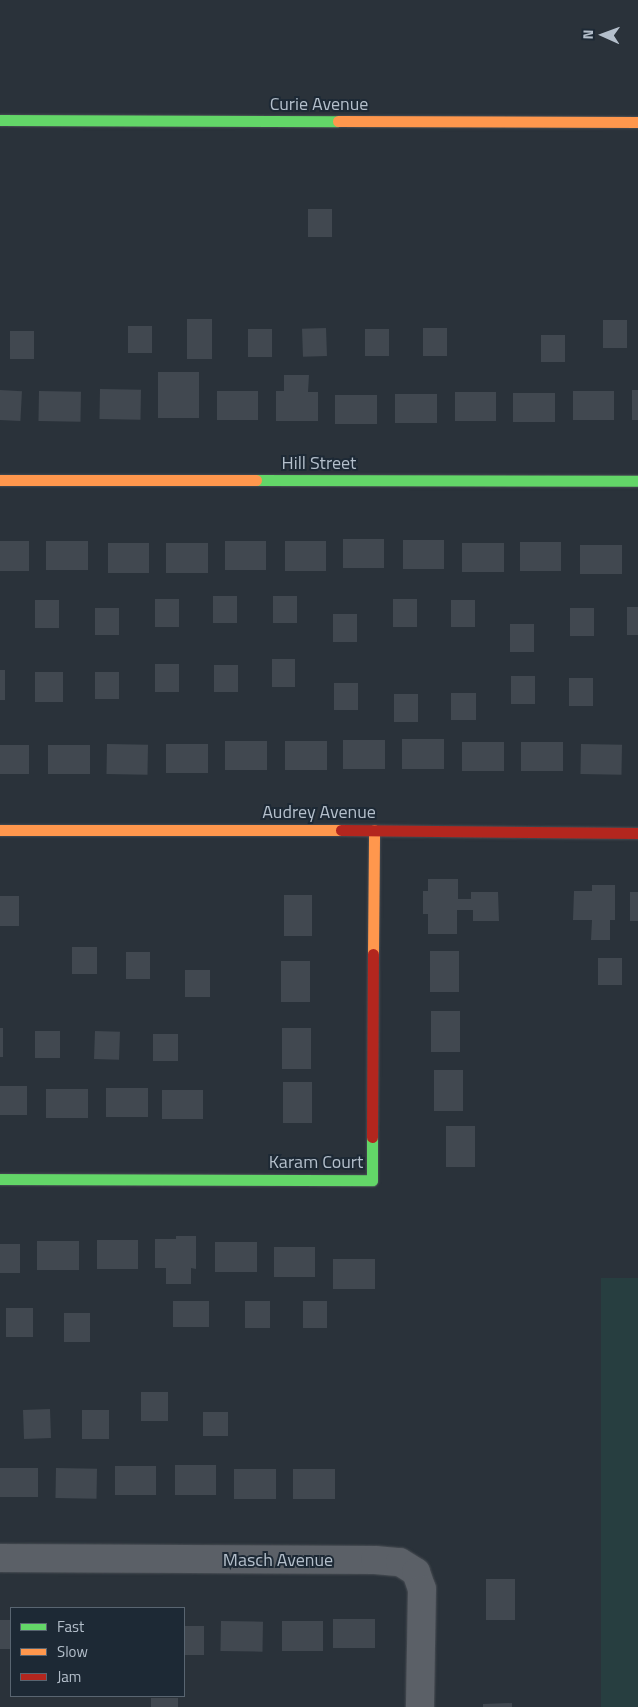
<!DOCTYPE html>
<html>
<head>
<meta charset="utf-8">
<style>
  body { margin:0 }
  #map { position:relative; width:638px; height:1707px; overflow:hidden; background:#2a323a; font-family:"Titillium Web",sans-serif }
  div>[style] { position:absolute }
  .green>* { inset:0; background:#273e40; transform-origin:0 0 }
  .building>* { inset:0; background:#414850; transform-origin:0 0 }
  .roads { filter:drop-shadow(0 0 1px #494e54) drop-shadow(0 0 1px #494e54) }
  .street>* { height:28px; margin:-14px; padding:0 14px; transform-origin:14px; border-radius:14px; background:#5b6067 }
  .fast>* { height:11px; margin:-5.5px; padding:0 5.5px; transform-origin:5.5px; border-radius:5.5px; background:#63d668 }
  .slow>* { height:11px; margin:-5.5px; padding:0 5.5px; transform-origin:5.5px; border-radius:5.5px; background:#ff974d }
  .jam>* { height:11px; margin:-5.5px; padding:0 5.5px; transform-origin:5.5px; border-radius:5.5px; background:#b3261e }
  span { translate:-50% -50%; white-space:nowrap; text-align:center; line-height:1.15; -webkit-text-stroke:4px #1d2935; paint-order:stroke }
  .street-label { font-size:18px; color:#b4bfcb }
  .legend { position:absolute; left:10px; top:1607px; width:175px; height:90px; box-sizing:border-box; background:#1d2935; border:1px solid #596571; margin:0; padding:6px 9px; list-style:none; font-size:15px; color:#b4bfcb }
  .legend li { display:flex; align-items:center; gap:10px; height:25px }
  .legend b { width:25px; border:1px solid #596571 }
  .north { position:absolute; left:578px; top:10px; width:50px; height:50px; -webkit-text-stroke:4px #1d2935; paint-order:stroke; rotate:272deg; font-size:14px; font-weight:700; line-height:20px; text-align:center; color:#b4bfcb }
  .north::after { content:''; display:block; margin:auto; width:18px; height:22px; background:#b4bfcb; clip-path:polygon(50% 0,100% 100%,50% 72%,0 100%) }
</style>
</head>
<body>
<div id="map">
  <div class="green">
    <i style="left:601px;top:1278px;width:37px;height:429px"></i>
  </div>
  <div class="building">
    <i style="left:308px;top:209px;width:24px;height:28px"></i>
    <i style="left:187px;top:319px;width:25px;height:40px"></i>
    <i style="left:603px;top:320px;width:24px;height:28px"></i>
    <i style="left:152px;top:326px;width:27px;height:24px;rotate:90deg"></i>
    <i style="left:326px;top:328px;width:28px;height:24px;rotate:88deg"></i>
    <i style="left:447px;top:328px;width:28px;height:24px;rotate:90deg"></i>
    <i style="left:272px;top:329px;width:28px;height:24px;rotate:90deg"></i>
    <i style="left:365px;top:329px;width:24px;height:27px"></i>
    <i style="left:34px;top:331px;width:28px;height:24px;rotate:90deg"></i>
    <i style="left:541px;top:335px;width:24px;height:27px"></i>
    <i style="left:158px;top:372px;width:41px;height:46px"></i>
    <i style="clip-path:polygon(284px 375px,309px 375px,308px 392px,318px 392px,318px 421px,276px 421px,276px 391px,284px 391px)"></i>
    <i style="left:100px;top:389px;width:41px;height:30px;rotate:1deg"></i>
    <i style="left:0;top:390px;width:22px;height:30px;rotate:3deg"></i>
    <i style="left:632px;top:390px;width:6px;height:30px"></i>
    <i style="left:39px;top:391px;width:42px;height:30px;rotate:1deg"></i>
    <i style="left:217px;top:391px;width:41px;height:29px"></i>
    <i style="left:573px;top:391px;width:41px;height:29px"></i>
    <i style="left:455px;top:392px;width:41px;height:29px"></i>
    <i style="left:513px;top:393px;width:42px;height:29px"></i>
    <i style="left:395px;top:394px;width:42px;height:29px"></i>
    <i style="left:335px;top:395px;width:42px;height:29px"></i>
    <i style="left:343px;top:539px;width:41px;height:29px"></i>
    <i style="left:403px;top:540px;width:41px;height:29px"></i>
    <i style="left:0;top:541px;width:29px;height:30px"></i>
    <i style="left:46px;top:541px;width:42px;height:29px"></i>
    <i style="left:225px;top:541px;width:41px;height:29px"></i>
    <i style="left:285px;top:541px;width:41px;height:30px"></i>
    <i style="left:520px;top:542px;width:41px;height:29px"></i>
    <i style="left:108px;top:543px;width:41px;height:30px"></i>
    <i style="left:166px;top:543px;width:42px;height:30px"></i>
    <i style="left:462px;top:543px;width:42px;height:29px"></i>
    <i style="left:580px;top:545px;width:42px;height:29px"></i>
    <i style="left:213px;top:596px;width:24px;height:27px"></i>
    <i style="left:273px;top:596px;width:24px;height:27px"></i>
    <i style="left:179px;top:599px;width:28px;height:24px;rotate:90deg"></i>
    <i style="left:393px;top:599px;width:24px;height:28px"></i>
    <i style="left:35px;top:600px;width:24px;height:28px"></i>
    <i style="left:451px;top:600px;width:24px;height:27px"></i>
    <i style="left:638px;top:607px;width:28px;height:11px;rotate:90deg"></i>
    <i style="left:95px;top:608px;width:24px;height:27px"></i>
    <i style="left:570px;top:608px;width:24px;height:28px"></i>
    <i style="left:357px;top:614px;width:28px;height:24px;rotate:90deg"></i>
    <i style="left:510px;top:624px;width:24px;height:28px"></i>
    <i style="left:272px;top:659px;width:23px;height:28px"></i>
    <i style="left:155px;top:664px;width:24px;height:28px"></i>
    <i style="left:214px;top:665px;width:24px;height:27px"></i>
    <i style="left:0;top:670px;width:5px;height:30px"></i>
    <i style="left:35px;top:672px;width:28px;height:30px"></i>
    <i style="left:95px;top:672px;width:24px;height:27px"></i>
    <i style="left:535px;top:676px;width:28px;height:24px;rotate:90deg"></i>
    <i style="left:593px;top:678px;width:28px;height:24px;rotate:90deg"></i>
    <i style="left:334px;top:683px;width:24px;height:27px"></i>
    <i style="left:476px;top:693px;width:27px;height:25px;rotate:90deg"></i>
    <i style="left:418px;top:694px;width:28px;height:24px;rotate:90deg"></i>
    <i style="left:402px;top:739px;width:42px;height:30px"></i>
    <i style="left:343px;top:740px;width:42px;height:29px"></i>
    <i style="left:225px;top:741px;width:42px;height:29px"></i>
    <i style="left:285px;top:741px;width:42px;height:29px"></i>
    <i style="left:462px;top:742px;width:42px;height:29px"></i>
    <i style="left:521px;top:742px;width:42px;height:29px"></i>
    <i style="left:107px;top:744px;width:41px;height:30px;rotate:1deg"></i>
    <i style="left:166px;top:744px;width:42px;height:29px"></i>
    <i style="left:581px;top:744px;width:41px;height:30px;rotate:1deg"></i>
    <i style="left:0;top:745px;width:29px;height:29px"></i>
    <i style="left:48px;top:745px;width:42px;height:29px"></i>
    <i style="clip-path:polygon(428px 879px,458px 879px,458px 899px,471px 899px,471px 892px,498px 892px,499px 921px,473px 921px,473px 910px,457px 910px,457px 934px,428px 934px,428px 914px,423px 914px,423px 891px,428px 891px)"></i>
    <i style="clip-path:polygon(592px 885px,615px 885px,615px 920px,610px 920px,610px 940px,591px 940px,592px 920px,573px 920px,574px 891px,592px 891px)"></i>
    <i style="left:630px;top:892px;width:8px;height:29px"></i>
    <i style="left:284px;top:895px;width:28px;height:41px"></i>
    <i style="left:0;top:896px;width:19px;height:30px"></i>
    <i style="left:72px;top:947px;width:25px;height:27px"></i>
    <i style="left:430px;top:951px;width:29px;height:41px"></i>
    <i style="left:126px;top:952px;width:24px;height:27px"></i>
    <i style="left:598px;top:958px;width:24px;height:27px"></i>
    <i style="left:281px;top:961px;width:29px;height:41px"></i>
    <i style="left:185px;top:970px;width:25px;height:27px"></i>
    <i style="left:431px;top:1011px;width:29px;height:41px"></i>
    <i style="left:0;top:1028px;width:3px;height:29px"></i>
    <i style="left:282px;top:1028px;width:29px;height:41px"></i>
    <i style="left:35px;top:1031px;width:25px;height:27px"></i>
    <i style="left:95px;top:1031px;width:25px;height:28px;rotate:2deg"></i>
    <i style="left:153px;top:1034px;width:25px;height:27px"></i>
    <i style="left:434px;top:1070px;width:29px;height:41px"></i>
    <i style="left:283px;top:1082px;width:29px;height:41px"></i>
    <i style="left:0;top:1086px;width:27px;height:29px"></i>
    <i style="left:106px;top:1088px;width:42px;height:29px"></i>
    <i style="left:46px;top:1089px;width:42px;height:29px"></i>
    <i style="left:162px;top:1090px;width:41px;height:29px"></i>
    <i style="left:446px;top:1126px;width:29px;height:41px"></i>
    <i style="clip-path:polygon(176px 1236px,196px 1236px,196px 1269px,191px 1268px,191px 1284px,166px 1284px,166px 1268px,155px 1268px,155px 1239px,176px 1239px)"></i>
    <i style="left:97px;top:1240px;width:41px;height:29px"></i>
    <i style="left:37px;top:1241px;width:42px;height:29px"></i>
    <i style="left:215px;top:1242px;width:42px;height:30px"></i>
    <i style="left:0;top:1244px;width:20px;height:29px"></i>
    <i style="left:274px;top:1247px;width:41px;height:30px"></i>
    <i style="left:333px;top:1259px;width:42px;height:30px"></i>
    <i style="left:173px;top:1301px;width:36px;height:26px"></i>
    <i style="left:245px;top:1301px;width:25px;height:27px"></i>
    <i style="left:303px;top:1301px;width:24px;height:27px"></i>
    <i style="left:33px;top:1308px;width:29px;height:27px;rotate:90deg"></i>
    <i style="left:64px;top:1313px;width:26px;height:29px"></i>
    <i style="left:168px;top:1392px;width:29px;height:27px;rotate:90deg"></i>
    <i style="left:50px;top:1409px;width:29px;height:27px;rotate:88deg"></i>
    <i style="left:82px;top:1410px;width:27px;height:29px"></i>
    <i style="left:203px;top:1412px;width:25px;height:24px"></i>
    <i style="left:175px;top:1465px;width:41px;height:30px"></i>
    <i style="left:115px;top:1466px;width:41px;height:29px"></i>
    <i style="left:0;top:1468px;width:38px;height:29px"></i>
    <i style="left:56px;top:1468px;width:41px;height:30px;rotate:1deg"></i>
    <i style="left:234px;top:1469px;width:42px;height:30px"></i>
    <i style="left:293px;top:1469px;width:42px;height:30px"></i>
    <i style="left:486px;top:1579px;width:29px;height:41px"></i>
    <i style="left:333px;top:1619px;width:42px;height:29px"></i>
    <i style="left:0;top:1620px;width:11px;height:29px"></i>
    <i style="left:221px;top:1621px;width:42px;height:30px;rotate:1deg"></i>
    <i style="left:282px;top:1621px;width:41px;height:30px"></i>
    <i style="left:184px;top:1626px;width:20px;height:29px"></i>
    <i style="left:151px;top:1698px;width:27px;height:9px"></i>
    <i style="clip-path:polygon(512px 1703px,512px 1707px,483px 1707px,483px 1704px)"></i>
  </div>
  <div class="roads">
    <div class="street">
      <i style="left:0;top:1558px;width:375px;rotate:0.3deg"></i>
      <i style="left:375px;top:1560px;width:25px;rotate:5deg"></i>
      <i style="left:400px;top:1562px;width:19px;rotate:32deg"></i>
      <i style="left:416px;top:1572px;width:18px;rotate:71deg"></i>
      <i style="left:422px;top:1589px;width:118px;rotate:91deg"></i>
    </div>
    <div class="fast">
      <i style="left:0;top:120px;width:338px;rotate:0.2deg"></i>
      <i style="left:256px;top:480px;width:382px;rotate:0.1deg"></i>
      <i style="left:0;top:1179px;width:372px;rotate:0.2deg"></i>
      <i style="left:372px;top:1180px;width:43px;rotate:-90deg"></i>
    </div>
    <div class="slow">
      <i style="left:338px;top:121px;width:300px;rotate:0.2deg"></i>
      <i style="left:0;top:480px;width:256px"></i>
      <i style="left:0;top:830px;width:341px"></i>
      <i style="left:373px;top:954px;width:124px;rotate:-89.5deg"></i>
    </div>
    <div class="jam">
      <i style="left:341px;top:830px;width:297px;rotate:0.6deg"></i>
      <i style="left:372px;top:1137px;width:183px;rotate:-89.7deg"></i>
    </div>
  </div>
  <div class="street-label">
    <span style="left:319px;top:104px">Curie Avenue</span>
    <span style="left:319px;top:463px">Hill Street</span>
    <span style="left:319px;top:812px">Audrey Avenue</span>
    <span style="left:316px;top:1162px">Karam Court</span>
    <span style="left:278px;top:1560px">Masch Avenue</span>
  </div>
  <ul class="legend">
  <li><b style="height:6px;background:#63d668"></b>Fast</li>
  <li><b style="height:6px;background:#ff974d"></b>Slow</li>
  <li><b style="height:6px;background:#b3261e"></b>Jam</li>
  </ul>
  <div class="north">N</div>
</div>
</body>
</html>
